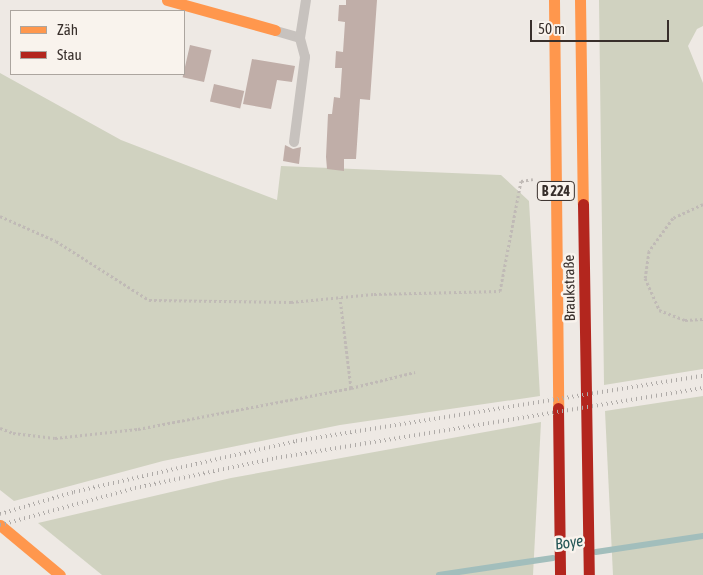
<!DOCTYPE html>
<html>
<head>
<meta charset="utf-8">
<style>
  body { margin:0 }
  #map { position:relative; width:703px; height:575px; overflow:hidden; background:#eee9e4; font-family:"Asap Condensed",sans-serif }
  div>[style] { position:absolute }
  .green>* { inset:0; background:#d0d2c0 }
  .stream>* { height:5.5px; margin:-2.75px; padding:0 2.75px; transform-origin:2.75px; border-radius:2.75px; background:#a2bebc }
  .building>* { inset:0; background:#c0aea8; transform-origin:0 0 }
  .path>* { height:3px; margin-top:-1.5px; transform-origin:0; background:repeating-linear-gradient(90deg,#c0bab6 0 2.5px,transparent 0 5px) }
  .lane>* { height:10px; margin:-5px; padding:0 5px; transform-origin:5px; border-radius:5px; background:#c7c2be }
  .slow>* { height:11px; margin:-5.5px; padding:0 5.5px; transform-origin:5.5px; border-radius:5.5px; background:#ff974d }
  .jam>* { height:11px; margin:-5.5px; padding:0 5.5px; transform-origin:5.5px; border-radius:5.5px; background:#b3261e }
  .rail>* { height:4px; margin-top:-2px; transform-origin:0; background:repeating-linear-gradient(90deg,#afaba8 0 1px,transparent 0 5px) }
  span { translate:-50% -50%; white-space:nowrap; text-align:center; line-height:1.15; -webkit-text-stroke:5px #f9f3ed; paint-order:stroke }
  .shield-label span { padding:1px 4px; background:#f9f3ed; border:1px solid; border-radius:4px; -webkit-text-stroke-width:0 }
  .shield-label { font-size:14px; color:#382f2b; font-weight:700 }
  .street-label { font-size:15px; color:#382f2b }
  .water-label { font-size:16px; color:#245656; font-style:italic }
  .legend { position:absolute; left:10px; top:10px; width:175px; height:65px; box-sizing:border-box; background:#f9f3ed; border:1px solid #aca59f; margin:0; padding:6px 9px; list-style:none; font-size:15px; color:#382f2b }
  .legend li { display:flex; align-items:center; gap:10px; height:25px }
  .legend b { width:25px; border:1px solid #aca59f }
  .scale { position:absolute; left:530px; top:20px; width:139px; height:22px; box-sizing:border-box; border:2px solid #382f2b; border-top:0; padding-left:6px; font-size:15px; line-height:18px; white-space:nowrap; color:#382f2b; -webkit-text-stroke:4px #f9f3ed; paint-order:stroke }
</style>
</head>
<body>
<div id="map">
  <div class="green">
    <i style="clip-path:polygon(599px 0,703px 0,703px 26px,697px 29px,688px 46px,703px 83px,703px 369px,604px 385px)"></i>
    <i style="clip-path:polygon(0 73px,121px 140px,277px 200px,281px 166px,501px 175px,529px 201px,540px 396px,340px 425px,163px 461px,14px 501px,0 490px)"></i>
    <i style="clip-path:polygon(703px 396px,703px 575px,613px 575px,605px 411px)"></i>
    <i style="clip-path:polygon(541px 422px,533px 575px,102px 575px,38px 523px,231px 478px)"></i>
  </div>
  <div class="stream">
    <i style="left:596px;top:552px;width:108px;rotate:-8.5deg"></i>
    <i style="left:439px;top:575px;width:115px;rotate:-8.5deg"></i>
  </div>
  <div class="building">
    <i style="clip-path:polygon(346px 0,377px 0,370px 100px,360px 99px,356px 159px,344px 159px,344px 171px,327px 169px,326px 157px,328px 114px,332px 114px,334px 97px,340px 98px,342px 68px,335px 68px,336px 51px,343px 52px,345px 22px,338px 21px,339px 5px,346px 5px)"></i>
    <i style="left:190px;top:45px;width:22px;height:33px;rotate:13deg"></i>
    <i style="clip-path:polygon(252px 59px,295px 66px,292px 82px,277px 80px,271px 109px,243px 104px)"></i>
    <i style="left:214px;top:84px;width:31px;height:18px;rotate:13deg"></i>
    <i style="clip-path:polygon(285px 145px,293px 149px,301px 147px,299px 164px,283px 161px)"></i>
  </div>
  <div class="path">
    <i style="left:703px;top:204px;width:33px;rotate:155deg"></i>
    <i style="left:673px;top:218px;width:41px;rotate:126deg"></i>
    <i style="left:649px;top:251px;width:27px;rotate:98deg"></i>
    <i style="left:645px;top:278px;width:35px;rotate:66deg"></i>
    <i style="left:659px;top:310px;width:28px;rotate:21deg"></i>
    <i style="left:685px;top:320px;width:18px;rotate:-3deg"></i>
    <i style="left:0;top:216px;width:61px;rotate:24.1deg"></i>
    <i style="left:56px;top:241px;width:110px;rotate:32.4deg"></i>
    <i style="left:149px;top:300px;width:142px;rotate:0.8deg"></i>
    <i style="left:291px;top:302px;width:83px;rotate:-5.5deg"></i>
    <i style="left:374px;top:294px;width:126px;rotate:-1.4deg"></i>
    <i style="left:500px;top:291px;width:112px;rotate:-79.2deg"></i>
    <i style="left:521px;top:181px;width:12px;rotate:-9deg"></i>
    <i style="left:351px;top:388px;width:66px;rotate:-14deg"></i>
    <i style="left:0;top:428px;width:14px;rotate:21deg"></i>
    <i style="left:13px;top:433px;width:42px;rotate:6.8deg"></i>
    <i style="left:55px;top:438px;width:83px;rotate:-6.2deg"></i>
    <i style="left:138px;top:429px;width:217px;rotate:-10.9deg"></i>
    <i style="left:351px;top:388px;width:91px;rotate:-97deg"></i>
  </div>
  <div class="lane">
    <i style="left:276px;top:31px;width:25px;rotate:16deg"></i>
    <i style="left:300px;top:38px;width:38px;rotate:-81deg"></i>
    <i style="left:294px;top:142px;width:86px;rotate:-82.6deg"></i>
    <i style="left:305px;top:57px;width:20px;rotate:-105deg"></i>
  </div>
  <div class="slow">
    <i style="left:167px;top:0;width:112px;rotate:15.5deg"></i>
    <i style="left:554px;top:0;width:408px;rotate:89.4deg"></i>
    <i style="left:580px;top:0;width:204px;rotate:89.2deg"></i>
    <i style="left:0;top:525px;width:78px;rotate:39.8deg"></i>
  </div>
  <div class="jam">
    <i style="left:583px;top:204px;width:371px;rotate:89.1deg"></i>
    <i style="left:558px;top:408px;width:167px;rotate:89.3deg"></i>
  </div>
  <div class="rail">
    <i style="left:0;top:514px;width:77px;rotate:-16.6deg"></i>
    <i style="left:74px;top:492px;width:228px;rotate:-12.9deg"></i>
    <i style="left:296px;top:441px;width:412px;rotate:-9.1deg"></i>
    <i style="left:0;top:525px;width:140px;rotate:-15.3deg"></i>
    <i style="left:135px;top:488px;width:144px;rotate:-12deg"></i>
    <i style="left:276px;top:458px;width:433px;rotate:-9.3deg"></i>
  </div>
  <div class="shield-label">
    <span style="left:556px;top:191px">B 224</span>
  </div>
  <div class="street-label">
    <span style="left:569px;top:288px;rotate:-91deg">Braukstraße</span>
  </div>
  <div class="water-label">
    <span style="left:569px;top:542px;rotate:-8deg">Boye</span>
  </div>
  <ul class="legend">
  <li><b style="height:6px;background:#ff974d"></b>Zäh</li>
  <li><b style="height:6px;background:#b3261e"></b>Stau</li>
  </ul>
  <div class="scale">50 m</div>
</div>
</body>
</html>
